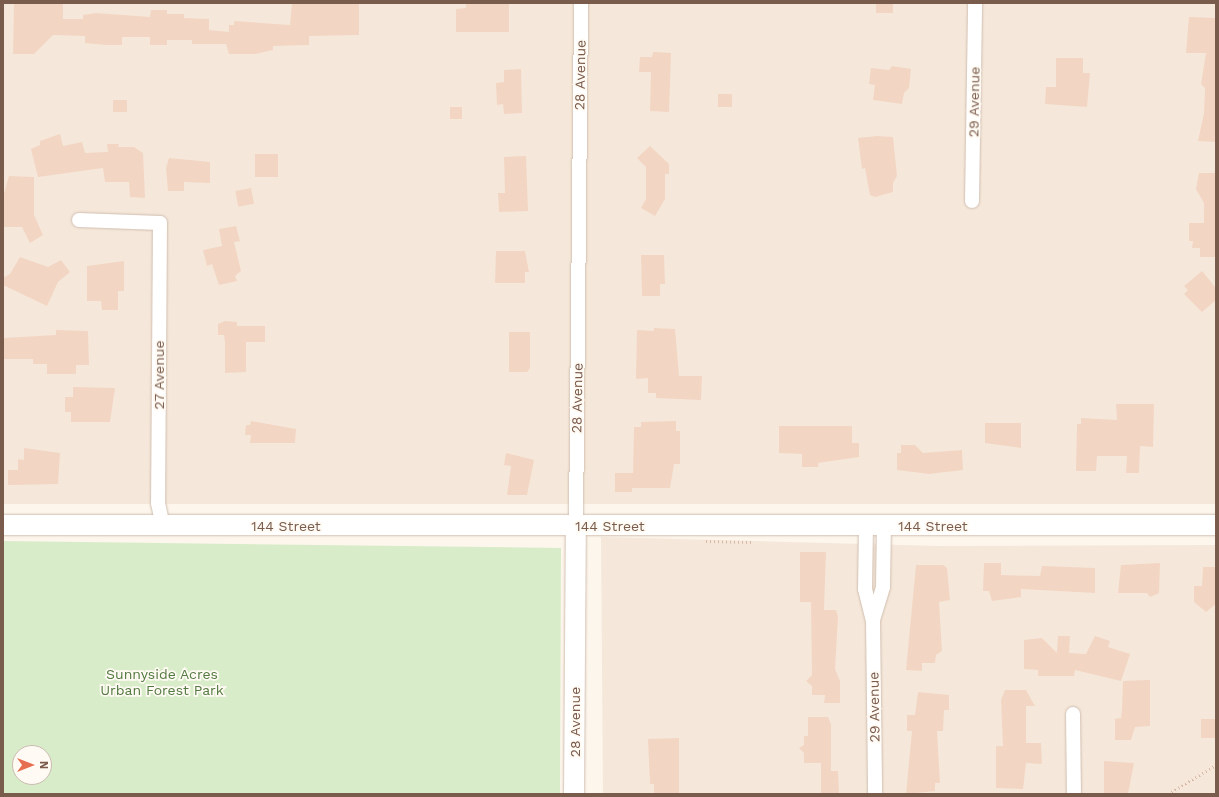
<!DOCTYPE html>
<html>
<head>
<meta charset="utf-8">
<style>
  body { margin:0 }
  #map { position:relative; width:1219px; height:797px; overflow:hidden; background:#fdf6ec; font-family:"Work Sans",sans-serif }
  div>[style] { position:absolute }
  .residential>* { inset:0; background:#f5e8da; transform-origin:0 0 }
  .green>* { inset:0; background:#d8ecc9 }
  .building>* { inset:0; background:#f3d5c3; transform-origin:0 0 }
  .path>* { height:2.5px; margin-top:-1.25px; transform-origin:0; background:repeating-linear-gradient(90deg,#d9b8a5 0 1px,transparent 0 4px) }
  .roads { filter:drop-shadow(0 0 1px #d1beb0) drop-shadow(0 0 1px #d1beb0) }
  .street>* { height:14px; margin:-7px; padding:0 7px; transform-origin:7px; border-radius:7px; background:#fff }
  .secondary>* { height:20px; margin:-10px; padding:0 10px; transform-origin:10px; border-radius:10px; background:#fff }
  span { translate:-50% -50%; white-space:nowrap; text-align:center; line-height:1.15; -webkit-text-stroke:3.5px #fffaf3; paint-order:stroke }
  .street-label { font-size:14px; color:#7a5c4d }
  .park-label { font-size:14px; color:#537a41 }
  .frame { position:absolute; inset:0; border:4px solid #7a5c4d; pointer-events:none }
  .north { position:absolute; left:12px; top:745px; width:40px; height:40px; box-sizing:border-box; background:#fffaf3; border:1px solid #cabbb1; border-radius:50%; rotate:90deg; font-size:11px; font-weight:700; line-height:16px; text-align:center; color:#7a5c4d }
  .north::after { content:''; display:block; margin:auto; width:14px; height:18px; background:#e76f51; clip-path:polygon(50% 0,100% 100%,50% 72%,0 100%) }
</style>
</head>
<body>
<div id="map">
  <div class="residential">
    <i style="left:3px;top:3px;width:1213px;height:501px"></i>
    <i style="clip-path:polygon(601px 537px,938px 546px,1216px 545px,1216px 794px,603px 794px)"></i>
  </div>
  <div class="green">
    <i style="clip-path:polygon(evenodd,3px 541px,561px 548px,560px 794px,3px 794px,3px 541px,20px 753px,44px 753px,44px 777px,20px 777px,20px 753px)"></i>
  </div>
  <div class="building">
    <i style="clip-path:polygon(14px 3px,63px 3px,63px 19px,83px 19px,83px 15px,96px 13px,150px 17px,151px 10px,167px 10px,167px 14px,184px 14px,184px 18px,209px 19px,209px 30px,229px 32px,229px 25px,234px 25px,234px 21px,290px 25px,292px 3px,359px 3px,359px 35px,309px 36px,309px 45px,273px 46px,273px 50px,255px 54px,229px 54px,226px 44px,192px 44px,192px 40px,167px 40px,167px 45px,150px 45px,150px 37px,122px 37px,122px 45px,107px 45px,85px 43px,85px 36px,53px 35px,34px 54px,13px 54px)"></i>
    <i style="clip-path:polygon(466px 3px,509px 3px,509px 32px,456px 32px,456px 9px,466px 8px)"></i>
    <i style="left:876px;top:3px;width:17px;height:10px"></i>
    <i style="clip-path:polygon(1189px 17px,1216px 18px,1216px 142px,1198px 141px,1204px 113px,1205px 88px,1201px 84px,1206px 53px,1186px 53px)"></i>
    <i style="clip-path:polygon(653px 52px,671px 53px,669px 112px,650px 111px,651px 72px,639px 72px,640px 57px,652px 57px)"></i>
    <i style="clip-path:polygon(1056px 58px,1083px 58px,1083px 73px,1090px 73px,1087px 107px,1045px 104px,1046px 87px,1056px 87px)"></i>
    <i style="clip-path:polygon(892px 66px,911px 69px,909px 88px,904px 93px,902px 104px,873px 100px,875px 85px,869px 84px,871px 68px,889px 70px)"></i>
    <i style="clip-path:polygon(521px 69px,522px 113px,504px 114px,503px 104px,497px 105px,496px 83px,504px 82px,504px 70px)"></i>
    <i style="left:718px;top:94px;width:14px;height:13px"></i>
    <i style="left:113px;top:100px;width:14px;height:12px"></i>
    <i style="left:450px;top:107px;width:12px;height:12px"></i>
    <i style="clip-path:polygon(60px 134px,63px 146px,82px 142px,85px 153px,108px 152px,107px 144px,119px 144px,118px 147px,134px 147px,143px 153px,145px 198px,130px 197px,129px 182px,105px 182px,103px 168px,38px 177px,31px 149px,40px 145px,40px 141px)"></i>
    <i style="clip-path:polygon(877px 136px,893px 137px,897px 176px,893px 183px,893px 192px,875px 197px,870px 195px,865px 168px,862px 169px,858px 138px)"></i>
    <i style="clip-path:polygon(650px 146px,669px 164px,669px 174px,665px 174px,665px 199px,655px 216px,641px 208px,646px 199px,646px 167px,637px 158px)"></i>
    <i style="left:255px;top:154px;width:23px;height:23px"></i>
    <i style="clip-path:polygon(526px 156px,528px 211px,499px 212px,498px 193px,505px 193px,504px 157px)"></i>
    <i style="clip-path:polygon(169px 158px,210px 162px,210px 183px,184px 182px,184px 191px,168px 191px,166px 168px)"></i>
    <i style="clip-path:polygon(1199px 173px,1216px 173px,1216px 257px,1200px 257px,1200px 248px,1192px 248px,1193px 241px,1189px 241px,1189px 223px,1204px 223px,1204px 203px,1196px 189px)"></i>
    <i style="clip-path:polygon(9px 176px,34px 177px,34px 215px,43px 235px,30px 243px,22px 227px,4px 227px,3px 197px)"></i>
    <i style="left:251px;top:188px;width:16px;height:16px;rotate:79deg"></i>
    <i style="clip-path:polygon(236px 226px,240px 241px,234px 242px,241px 271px,235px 276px,237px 281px,219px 285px,212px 264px,207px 266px,203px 250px,222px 246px,219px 229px)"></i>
    <i style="clip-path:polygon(496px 251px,525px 251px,529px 272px,525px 272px,525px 283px,495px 283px)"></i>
    <i style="clip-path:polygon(641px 255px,664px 255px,665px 284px,660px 284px,660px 296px,642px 296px)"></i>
    <i style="clip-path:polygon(20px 257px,48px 267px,61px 260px,70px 272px,58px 282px,47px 306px,3px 285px,3px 278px,10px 274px)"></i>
    <i style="clip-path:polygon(124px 261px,124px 291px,118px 291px,118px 310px,102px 310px,101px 301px,87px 301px,87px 266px)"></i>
    <i style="clip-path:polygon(1202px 271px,1216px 288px,1216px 300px,1202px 312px,1184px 294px,1188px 290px,1184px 286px)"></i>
    <i style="clip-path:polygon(225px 321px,237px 322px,237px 326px,265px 326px,265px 342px,246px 342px,246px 372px,225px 373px,225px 342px,224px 335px,218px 335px,218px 324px)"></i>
    <i style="clip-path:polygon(654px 328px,675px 329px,679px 376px,702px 376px,701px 400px,656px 398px,656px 393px,648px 393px,648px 378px,636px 379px,637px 330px,654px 331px)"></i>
    <i style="clip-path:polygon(56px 330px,88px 331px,89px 365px,76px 365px,76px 374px,47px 374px,47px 364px,33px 364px,33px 359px,4px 359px,4px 338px,56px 335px)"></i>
    <i style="clip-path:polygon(509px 332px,530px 332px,530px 368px,527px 372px,509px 372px)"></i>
    <i style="clip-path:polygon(73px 387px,115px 388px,110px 422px,71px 422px,71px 412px,65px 412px,65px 397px,73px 397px)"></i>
    <i style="clip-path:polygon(1116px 404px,1154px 404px,1153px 447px,1140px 446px,1139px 473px,1126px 473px,1127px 456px,1097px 456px,1096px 471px,1076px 471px,1077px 424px,1081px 424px,1081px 418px,1117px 420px)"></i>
    <i style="clip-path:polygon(251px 421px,296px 429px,295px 443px,250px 443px,251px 435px,245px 435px,246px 425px,250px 425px)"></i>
    <i style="clip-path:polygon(676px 421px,676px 431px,680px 431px,680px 464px,674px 464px,670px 488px,632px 488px,632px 492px,615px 492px,615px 473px,633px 473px,634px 427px,641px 427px,641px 422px)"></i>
    <i style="clip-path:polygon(985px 423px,1021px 423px,1021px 448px,985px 443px)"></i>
    <i style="clip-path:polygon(779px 426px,852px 426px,852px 443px,859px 443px,859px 457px,818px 463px,818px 467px,802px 467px,802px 454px,779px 453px)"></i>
    <i style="clip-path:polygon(901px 445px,915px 445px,923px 453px,962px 450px,963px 470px,929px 474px,897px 470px,897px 453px,901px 453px)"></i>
    <i style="clip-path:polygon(24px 448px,60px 453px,58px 484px,8px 485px,8px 470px,18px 470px,18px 459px,24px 460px)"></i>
    <i style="clip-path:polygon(506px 453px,534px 460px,527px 495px,507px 495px,511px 466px,504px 465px)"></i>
    <i style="clip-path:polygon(800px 552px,826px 552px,824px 610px,836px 610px,838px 617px,835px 669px,840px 681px,840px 703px,824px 703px,825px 695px,812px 695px,812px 686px,806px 681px,812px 675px,811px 602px,800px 602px)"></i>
    <i style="clip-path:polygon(984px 563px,1001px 563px,1001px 575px,1040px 576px,1042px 566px,1095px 568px,1095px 593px,1021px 589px,1021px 597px,992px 601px,989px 591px,983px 591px)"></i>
    <i style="clip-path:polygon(1160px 563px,1159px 593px,1150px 597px,1147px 593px,1118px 593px,1121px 565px)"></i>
    <i style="clip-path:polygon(916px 565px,943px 565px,947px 568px,950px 600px,939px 602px,942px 651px,936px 655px,935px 663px,922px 663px,922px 671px,906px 670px)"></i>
    <i style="clip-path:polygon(1203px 567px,1216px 567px,1216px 604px,1206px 612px,1194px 602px,1194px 586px,1202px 586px)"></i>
    <i style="clip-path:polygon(1058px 636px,1070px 636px,1069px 653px,1086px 654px,1095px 636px,1110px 641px,1108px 647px,1130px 654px,1121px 681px,1075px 670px,1074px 676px,1038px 676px,1038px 670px,1024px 669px,1024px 640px,1042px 638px,1057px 653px)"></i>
    <i style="clip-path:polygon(1150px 680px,1150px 726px,1135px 727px,1131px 740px,1115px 740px,1115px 719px,1121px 718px,1122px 709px,1123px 681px)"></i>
    <i style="clip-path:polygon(1005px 690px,1026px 690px,1035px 706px,1026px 706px,1026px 743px,1041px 743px,1042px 764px,1026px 763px,1023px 789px,996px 788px,996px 746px,1003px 746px,1001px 700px)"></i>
    <i style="clip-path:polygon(918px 692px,949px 695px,949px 710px,944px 710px,943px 731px,937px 731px,940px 783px,935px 783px,935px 791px,906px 794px,912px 731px,907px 731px,907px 715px,915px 715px)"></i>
    <i style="clip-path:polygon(808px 717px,828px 717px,831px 724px,831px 771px,838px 771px,839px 794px,821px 794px,821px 763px,804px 763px,804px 753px,799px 748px,804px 745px,804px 736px,808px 736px)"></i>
    <i style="left:1201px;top:719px;width:15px;height:19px"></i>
    <i style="clip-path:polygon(679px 738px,679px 794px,654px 794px,654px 784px,650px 784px,648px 739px)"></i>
    <i style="clip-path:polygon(1104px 761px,1134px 763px,1128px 794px,1104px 794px)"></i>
  </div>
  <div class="path">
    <i style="left:706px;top:541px;width:45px;rotate:1.3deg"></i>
    <i style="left:1168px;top:794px;width:56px;rotate:-31.1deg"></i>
  </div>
  <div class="roads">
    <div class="street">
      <i style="left:972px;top:201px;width:198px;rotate:-89.1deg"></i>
      <i style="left:79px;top:220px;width:81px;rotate:2.1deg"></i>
      <i style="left:160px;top:223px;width:280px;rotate:90.4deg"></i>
      <i style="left:158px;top:503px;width:24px;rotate:78deg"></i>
      <i style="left:576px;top:526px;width:523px;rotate:-89.45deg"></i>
      <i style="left:866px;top:526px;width:63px;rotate:90.9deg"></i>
      <i style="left:865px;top:589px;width:33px;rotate:76deg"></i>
      <i style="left:873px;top:621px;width:173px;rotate:89.3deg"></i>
      <i style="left:873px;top:620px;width:34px;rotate:-73deg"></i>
      <i style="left:883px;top:587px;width:61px;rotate:-89.1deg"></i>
      <i style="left:1073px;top:714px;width:80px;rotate:89.3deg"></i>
    </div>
    <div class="secondary">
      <i style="left:3px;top:525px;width:1213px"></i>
      <i style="left:574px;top:794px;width:268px;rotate:-89.6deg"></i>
    </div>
  </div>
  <div class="street-label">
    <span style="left:580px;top:75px;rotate:-89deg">28 Avenue</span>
    <span style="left:974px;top:102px;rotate:-89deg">29 Avenue</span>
    <span style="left:159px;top:375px;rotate:-90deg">27 Avenue</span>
    <span style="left:577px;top:398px;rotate:-89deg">28 Avenue</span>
    <span style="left:286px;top:526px">144 Street</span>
    <span style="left:610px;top:526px">144 Street</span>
    <span style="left:933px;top:526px">144 Street</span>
    <span style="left:874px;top:707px;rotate:-91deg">29 Avenue</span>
    <span style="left:575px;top:722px;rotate:-90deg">28 Avenue</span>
  </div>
  <div class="park-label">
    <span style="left:162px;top:682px">Sunnyside Acres<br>Urban Forest Park</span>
  </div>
  <div class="frame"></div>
  <div class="north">N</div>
</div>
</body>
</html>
